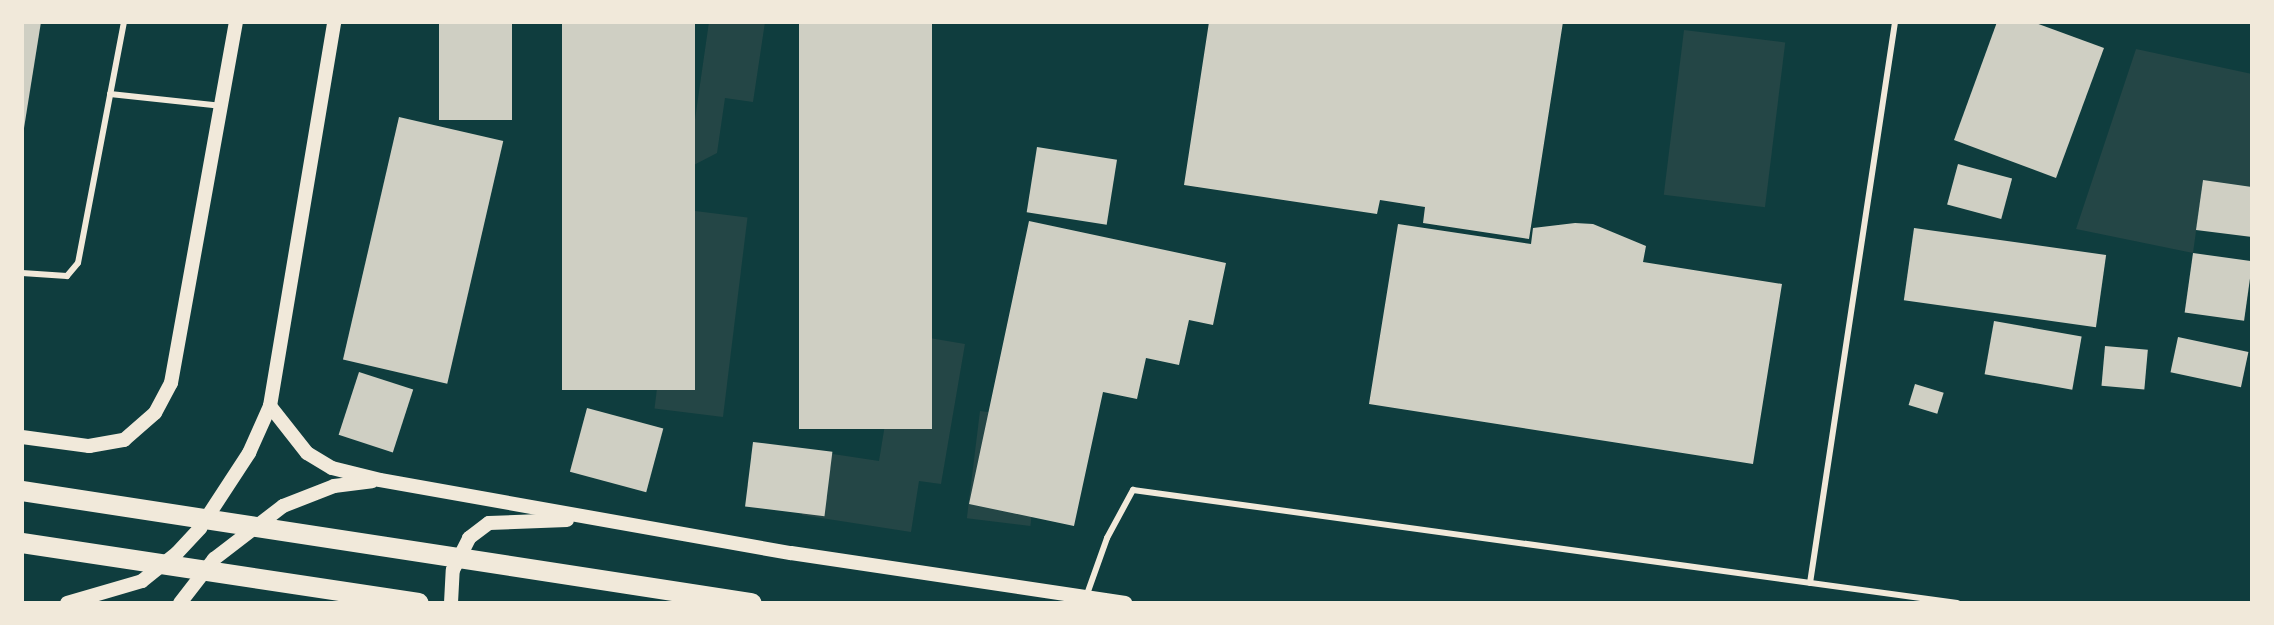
<!DOCTYPE html>
<html>
<head>
<meta charset="utf-8">
<style>
  body { margin:0 }
  #map { position:relative; width:2274px; height:625px; overflow:hidden; background:#0f3d3e; font-family:"Source Sans 3",sans-serif }
  div>[style] { position:absolute }
  .green>* { inset:0; background:#244646; transform-origin:0 0 }
  .building>* { inset:0; background:#cfcfc3; transform-origin:0 0 }
  .service>* { height:6px; margin:-3px; padding:0 3px; transform-origin:3px; border-radius:3px; background:#f1e9da }
  .tertiary>* { height:14px; margin:-7px; padding:0 7px; transform-origin:7px; border-radius:7px; background:#f1e9da }
  .primary>* { height:20px; margin:-10px; padding:0 10px; transform-origin:10px; border-radius:10px; background:#f1e9da }
  span { translate:-50% -50%; white-space:nowrap; text-align:center; line-height:1.15; -webkit-text-stroke:6px #f1e9da; paint-order:stroke }
  .frame { position:absolute; inset:0; border:24px solid #f1e9da; pointer-events:none }
</style>
</head>
<body>
<div id="map">
  <div class="green">
    <i style="clip-path:polygon(709px 22px,765px 22px,753px 102px,725px 98px,717px 153px,688px 168px)"></i>
    <i style="left:1684px;top:30px;width:102px;height:166px;rotate:7deg"></i>
    <i style="clip-path:polygon(2136px 49px,2252px 74px,2252px 187px,2203px 180px,2193px 253px,2076px 229px)"></i>
    <i style="left:679px;top:209px;width:69px;height:201px;rotate:7deg"></i>
    <i style="clip-path:polygon(900px 333px,965px 344px,941px 484px,919px 481px,911px 532px,802px 515px,813px 451px,879px 461px)"></i>
    <i style="left:980px;top:411px;width:64px;height:108px;rotate:7deg"></i>
  </div>
  <div class="building">
    <i style="clip-path:polygon(22px 22px,41px 22px,24px 128px,22px 128px)"></i>
    <i style="left:439px;top:22px;width:73px;height:98px"></i>
    <i style="left:562px;top:22px;width:133px;height:368px"></i>
    <i style="left:799px;top:22px;width:133px;height:407px"></i>
    <i style="clip-path:polygon(1209px 22px,1563px 22px,1529px 239px,1423px 223px,1425px 207px,1380px 200px,1377px 214px,1184px 185px)"></i>
    <i style="clip-path:polygon(1997px 22px,2033px 22px,2104px 48px,2056px 178px,1954px 140px)"></i>
    <i style="left:399px;top:117px;width:107px;height:249px;rotate:13deg"></i>
    <i style="left:1037px;top:147px;width:81px;height:66px;rotate:9deg"></i>
    <i style="left:1958px;top:164px;width:56px;height:42px;rotate:15deg"></i>
    <i style="clip-path:polygon(2203px 180px,2252px 187px,2252px 237px,2196px 230px)"></i>
    <i style="clip-path:polygon(1029px 221px,1226px 263px,1213px 325px,1189px 320px,1179px 365px,1146px 358px,1137px 399px,1103px 392px,1074px 526px,969px 504px)"></i>
    <i style="clip-path:polygon(1575px 223px,1593px 224px,1646px 246px,1643px 262px,1782px 284px,1753px 464px,1369px 404px,1398px 224px,1531px 244px,1533px 228px)"></i>
    <i style="left:1914px;top:228px;width:194px;height:73px;rotate:8deg"></i>
    <i style="left:2193px;top:253px;width:60px;height:60px;rotate:8deg"></i>
    <i style="left:1994px;top:321px;width:89px;height:54px;rotate:10deg"></i>
    <i style="left:2178px;top:337px;width:72px;height:36px;rotate:12deg"></i>
    <i style="left:2105px;top:346px;width:43px;height:40px;rotate:5deg"></i>
    <i style="left:359px;top:372px;width:57px;height:66px;rotate:18deg"></i>
    <i style="left:1915px;top:384px;width:30px;height:22px;rotate:17deg"></i>
    <i style="left:587px;top:408px;width:79px;height:66px;rotate:15deg"></i>
    <i style="left:753px;top:442px;width:80px;height:65px;rotate:7deg"></i>
  </div>
  <div class="service">
    <i style="left:110px;top:94px;width:113px;rotate:6.1deg"></i>
    <i style="left:22px;top:273px;width:45px;rotate:3.8deg"></i>
    <i style="left:67px;top:276px;width:17px;rotate:-50deg"></i>
    <i style="left:78px;top:263px;width:245px;rotate:-79.2deg"></i>
    <i style="left:1810px;top:583px;width:567px;rotate:-81.38deg"></i>
    <i style="left:1086px;top:597px;width:63px;rotate:-70.4deg"></i>
    <i style="left:1107px;top:538px;width:55px;rotate:-61.6deg"></i>
    <i style="left:1133px;top:490px;width:832px;rotate:7.81deg"></i>
  </div>
  <div class="tertiary">
    <i style="left:270px;top:406px;width:60px;rotate:51.8deg"></i>
    <i style="left:307px;top:453px;width:29px;rotate:31deg"></i>
    <i style="left:332px;top:468px;width:49px;rotate:14deg"></i>
    <i style="left:380px;top:480px;width:417px;rotate:10.1deg"></i>
    <i style="left:791px;top:553px;width:338px;rotate:8.5deg"></i>
    <i style="left:22px;top:437px;width:68px;rotate:7.7deg"></i>
    <i style="left:89px;top:446px;width:36px;rotate:-10deg"></i>
    <i style="left:124px;top:440px;width:41px;rotate:-41.1deg"></i>
    <i style="left:155px;top:413px;width:34px;rotate:-62deg"></i>
    <i style="left:171px;top:383px;width:367px;rotate:-79.8deg"></i>
    <i style="left:67px;top:603px;width:78px;rotate:-16.3deg"></i>
    <i style="left:142px;top:581px;width:45px;rotate:-38.7deg"></i>
    <i style="left:177px;top:553px;width:34px;rotate:-47deg"></i>
    <i style="left:200px;top:528px;width:90px;rotate:-56.8deg"></i>
    <i style="left:249px;top:453px;width:51px;rotate:-65.9deg"></i>
    <i style="left:270px;top:406px;width:389px;rotate:-80.5deg"></i>
    <i style="left:180px;top:603px;width:56px;rotate:-52.3deg"></i>
    <i style="left:214px;top:559px;width:87px;rotate:-37.5deg"></i>
    <i style="left:283px;top:506px;width:55px;rotate:-21.4deg"></i>
    <i style="left:334px;top:486px;width:38px;rotate:-7deg"></i>
    <i style="left:451px;top:603px;width:33px;rotate:-87deg"></i>
    <i style="left:453px;top:570px;width:36px;rotate:-63deg"></i>
    <i style="left:469px;top:538px;width:25px;rotate:-37deg"></i>
    <i style="left:489px;top:523px;width:78px;rotate:-2.2deg"></i>
  </div>
  <div class="primary">
    <i style="left:22px;top:491px;width:738px;rotate:8.73deg"></i>
    <i style="left:22px;top:543px;width:401px;rotate:8.6deg"></i>
  </div>
  <div class="frame"></div>
</div>
</body>
</html>
